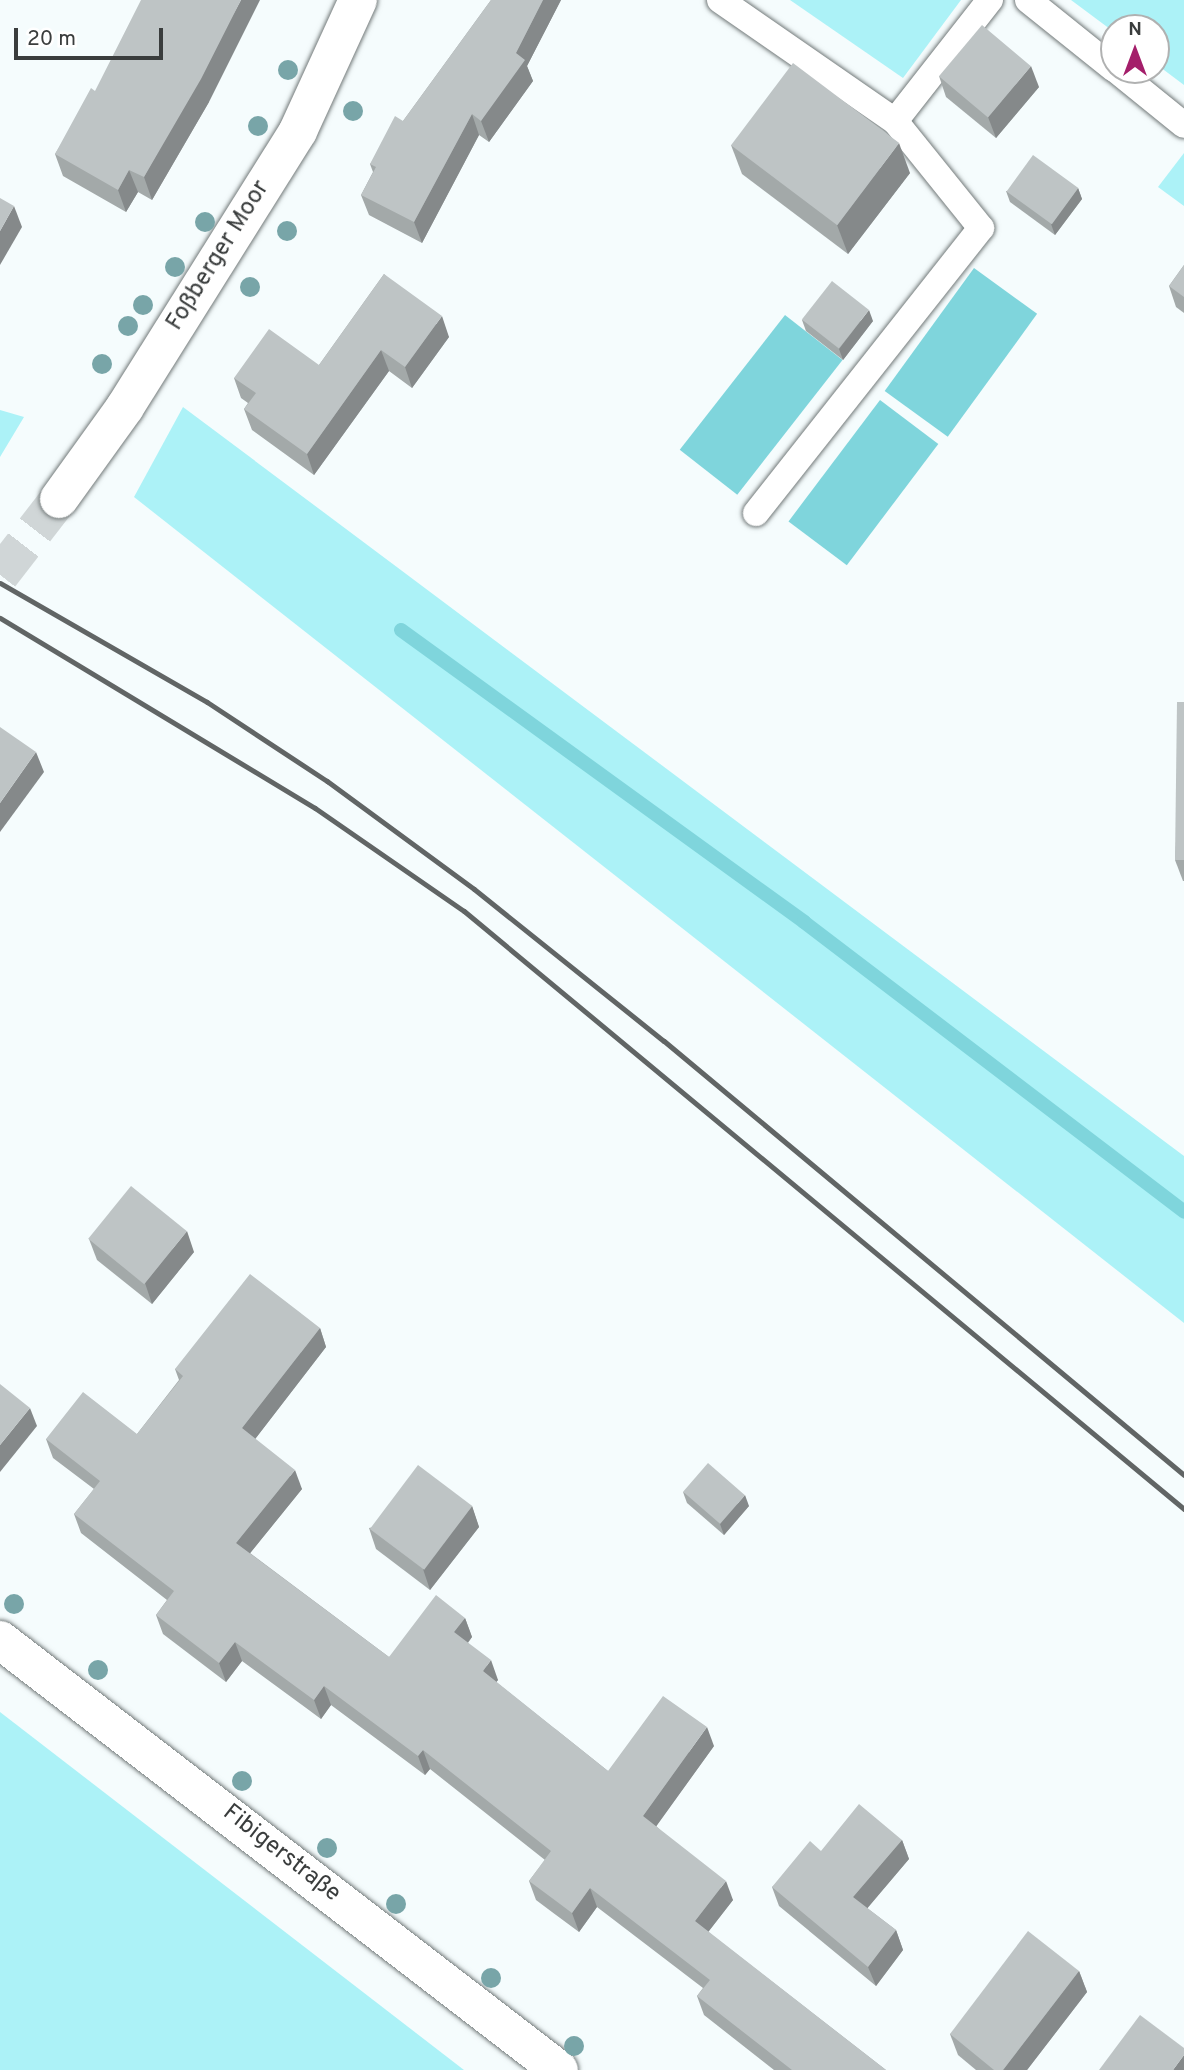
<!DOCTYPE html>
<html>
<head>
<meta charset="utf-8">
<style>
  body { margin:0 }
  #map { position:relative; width:1184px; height:2070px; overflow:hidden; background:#f5fcfd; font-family:Overpass,sans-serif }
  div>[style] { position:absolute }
  .green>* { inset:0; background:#acf2f7 }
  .water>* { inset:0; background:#7fd5dc; transform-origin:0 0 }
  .stream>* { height:14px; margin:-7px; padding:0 7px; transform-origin:7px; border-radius:7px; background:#7fd5dc }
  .street-tunnel>* { height:38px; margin-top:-19px; transform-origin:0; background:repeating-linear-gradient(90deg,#d0d6d7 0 38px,transparent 0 57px) }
  .roads { filter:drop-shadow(0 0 2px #737a7a) drop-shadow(0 0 2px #737a7a) }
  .lane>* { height:26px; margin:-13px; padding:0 13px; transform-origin:13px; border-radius:13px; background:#fff }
  .street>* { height:38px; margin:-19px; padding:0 19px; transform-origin:19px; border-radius:19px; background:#fff }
  .rail>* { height:5px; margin:-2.5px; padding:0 2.5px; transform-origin:2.5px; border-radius:2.5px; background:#616565 }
  .trees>* { width:20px; height:20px; margin:-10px; border-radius:50%; background:#78a5a8 }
  .wall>* { inset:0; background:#a3a9a9 }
  .shaded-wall>* { inset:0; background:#85898a }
  .building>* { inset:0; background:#bec4c5; transform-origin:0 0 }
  span { translate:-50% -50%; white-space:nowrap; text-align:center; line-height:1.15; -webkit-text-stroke:6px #fff; paint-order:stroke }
  .street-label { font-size:24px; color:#3a3d3d }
  .north { position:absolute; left:1100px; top:14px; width:70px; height:70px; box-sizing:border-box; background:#fff; border:2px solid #b0b1b1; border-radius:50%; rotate:0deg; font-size:19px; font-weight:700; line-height:28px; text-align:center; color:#3a3d3d }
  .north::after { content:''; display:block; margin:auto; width:24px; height:32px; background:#a41e6a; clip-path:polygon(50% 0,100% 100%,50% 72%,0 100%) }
  .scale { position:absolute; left:14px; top:28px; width:149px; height:32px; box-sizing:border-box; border:4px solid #3a3d3d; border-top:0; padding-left:9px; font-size:21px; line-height:24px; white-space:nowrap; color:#3a3d3d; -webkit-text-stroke:5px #fff; paint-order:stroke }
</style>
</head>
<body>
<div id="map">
  <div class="green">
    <i style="clip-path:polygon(790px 0,961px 0,903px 78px)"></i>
    <i style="clip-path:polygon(1071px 0,1184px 0,1184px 85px,1156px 64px,1156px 28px,1114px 28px,1114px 32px)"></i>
    <i style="clip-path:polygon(1184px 153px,1184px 206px,1158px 187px)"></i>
    <i style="clip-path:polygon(183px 407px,1184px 1156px,1184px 1323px,134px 497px)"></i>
    <i style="clip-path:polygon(0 410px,24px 417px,0 457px)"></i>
    <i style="clip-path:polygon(0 1712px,464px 2070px,0 2070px)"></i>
  </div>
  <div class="water">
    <i style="left:974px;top:268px;width:78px;height:152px;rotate:36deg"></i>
    <i style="left:785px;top:315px;width:73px;height:171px;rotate:38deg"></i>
    <i style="left:880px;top:400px;width:73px;height:152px;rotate:37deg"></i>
  </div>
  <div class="stream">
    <i style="left:401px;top:630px;width:498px;rotate:35.9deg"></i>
    <i style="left:804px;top:922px;width:478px;rotate:37.3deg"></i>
  </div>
  <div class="street-tunnel">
    <i style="left:0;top:575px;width:96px;rotate:-52.2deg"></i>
  </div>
  <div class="roads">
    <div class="lane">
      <i style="left:720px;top:0;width:213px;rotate:34.7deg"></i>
      <i style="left:895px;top:121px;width:154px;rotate:-51.9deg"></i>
      <i style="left:1028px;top:0;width:110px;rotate:38.7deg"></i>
      <i style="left:1116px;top:70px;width:87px;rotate:39deg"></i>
      <i style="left:756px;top:513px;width:363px;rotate:-51.7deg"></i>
      <i style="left:981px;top:228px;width:137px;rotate:-128.8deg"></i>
    </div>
    <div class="street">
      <i style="left:59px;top:499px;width:113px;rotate:-54.3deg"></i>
      <i style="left:125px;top:407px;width:326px;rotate:-57.9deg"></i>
      <i style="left:298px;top:131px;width:144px;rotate:-65.4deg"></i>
      <i style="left:0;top:1640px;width:705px;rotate:37.57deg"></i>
    </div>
  </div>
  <div class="rail">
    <i style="left:0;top:583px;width:239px;rotate:29.9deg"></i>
    <i style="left:207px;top:702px;width:144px;rotate:33.4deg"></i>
    <i style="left:327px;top:781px;width:182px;rotate:36.3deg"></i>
    <i style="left:474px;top:889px;width:243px;rotate:38.7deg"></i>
    <i style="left:664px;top:1041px;width:677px;rotate:39.85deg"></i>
    <i style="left:0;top:618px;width:368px;rotate:31.1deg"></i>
    <i style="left:315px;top:808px;width:181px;rotate:34.7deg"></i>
    <i style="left:464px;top:911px;width:936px;rotate:39.71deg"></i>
  </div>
  <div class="trees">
    <i style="left:288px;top:70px"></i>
    <i style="left:353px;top:111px"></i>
    <i style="left:258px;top:126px"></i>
    <i style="left:205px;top:222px"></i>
    <i style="left:287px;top:231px"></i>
    <i style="left:175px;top:267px"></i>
    <i style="left:250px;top:287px"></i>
    <i style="left:143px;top:305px"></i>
    <i style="left:128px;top:326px"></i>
    <i style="left:102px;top:364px"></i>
    <i style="left:14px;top:1604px"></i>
    <i style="left:98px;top:1670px"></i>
    <i style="left:242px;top:1781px"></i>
    <i style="left:327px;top:1848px"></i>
    <i style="left:396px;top:1904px"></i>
    <i style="left:491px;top:1978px"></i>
    <i style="left:574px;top:2046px"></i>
  </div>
  <div class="wall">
    <i style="clip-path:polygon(491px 0,561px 0,527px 66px,533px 81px,489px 142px,479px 135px,422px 243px,369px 215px,361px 195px,373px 172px,370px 164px,403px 121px)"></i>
    <i style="clip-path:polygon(939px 76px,1039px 87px,996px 138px,946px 97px)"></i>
    <i style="clip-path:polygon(95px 91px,209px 102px,152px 200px,138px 192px,126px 212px,63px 176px,55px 154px)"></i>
    <i style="clip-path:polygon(731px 145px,910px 173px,848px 254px,742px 174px)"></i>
    <i style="clip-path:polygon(1078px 188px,1082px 199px,1055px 235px,1010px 202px,1006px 191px)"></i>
    <i style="clip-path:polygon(1184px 265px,1184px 313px,1176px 307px,1169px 286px)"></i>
    <i style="clip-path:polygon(384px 274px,449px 337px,412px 388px,389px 371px,314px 475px,252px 430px,244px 409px,248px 403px,241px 398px,234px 378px,319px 365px)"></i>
    <i style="clip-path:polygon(802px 320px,873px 321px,843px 360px,806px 331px)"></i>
    <i style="clip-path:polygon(1184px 702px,1184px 881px,1183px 881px,1175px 860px)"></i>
    <i style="clip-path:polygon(89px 1239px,194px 1252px,152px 1304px,97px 1260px)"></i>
    <i style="clip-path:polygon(320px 1328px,326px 1347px,255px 1439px,302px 1489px,250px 1553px,389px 1657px,465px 1618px,472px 1637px,468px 1643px,498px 1680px,496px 1682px,608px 1771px,714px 1746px,656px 1826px,733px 1900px,708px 1932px,886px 2070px,774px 2070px,704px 2015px,697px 1996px,703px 1988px,597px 1907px,579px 1932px,536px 1900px,529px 1881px,545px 1860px,430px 1769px,425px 1775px,331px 1705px,321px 1719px,242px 1661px,226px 1682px,163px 1634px,156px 1615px,167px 1600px,81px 1533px,74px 1514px,94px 1489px,53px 1458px,46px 1439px,137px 1434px,179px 1380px,175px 1369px)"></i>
    <i style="clip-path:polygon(683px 1492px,749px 1506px,724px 1535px,687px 1503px)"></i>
    <i style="clip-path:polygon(472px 1506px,479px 1527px,430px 1590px,376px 1549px,369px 1528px)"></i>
    <i style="clip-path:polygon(902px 1840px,909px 1859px,867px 1908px,896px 1930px,903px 1950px,876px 1986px,779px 1906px,772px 1887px,821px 1851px)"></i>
    <i style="clip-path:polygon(1079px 1971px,1087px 1992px,1027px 2070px,976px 2070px,958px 2055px,950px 2034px)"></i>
  </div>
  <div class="shaded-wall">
    <i style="clip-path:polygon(241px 0,260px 0,209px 102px,152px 200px,144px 177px)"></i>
    <i style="clip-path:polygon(543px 0,561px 0,527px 66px,533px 81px,489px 142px,481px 121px)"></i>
    <i style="clip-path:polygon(1031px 66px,1039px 87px,996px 138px,988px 117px)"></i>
    <i style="clip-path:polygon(472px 114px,479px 135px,422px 243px,414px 222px)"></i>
    <i style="clip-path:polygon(899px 143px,910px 173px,848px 254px,837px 225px)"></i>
    <i style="clip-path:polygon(129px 170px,138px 192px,126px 212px,118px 190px)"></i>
    <i style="clip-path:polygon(1078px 188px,1082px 199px,1055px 235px,1051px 224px)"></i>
    <i style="clip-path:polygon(14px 206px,22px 227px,0 265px,0 231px)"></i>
    <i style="clip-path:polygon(869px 310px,873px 321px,843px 360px,839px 349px)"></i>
    <i style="clip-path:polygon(442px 316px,449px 337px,412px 388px,405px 367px)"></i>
    <i style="clip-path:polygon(381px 350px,389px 371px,314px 475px,307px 454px)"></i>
    <i style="clip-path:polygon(36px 752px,44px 772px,0 832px,0 803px)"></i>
    <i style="clip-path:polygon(187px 1231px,194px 1252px,152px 1304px,145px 1283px)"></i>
    <i style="clip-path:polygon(320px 1328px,326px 1347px,249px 1447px,242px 1428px)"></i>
    <i style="clip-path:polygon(30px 1408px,37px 1426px,0 1472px,0 1445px)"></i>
    <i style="clip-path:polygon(295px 1470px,302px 1489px,243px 1562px,236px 1543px)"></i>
    <i style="clip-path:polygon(745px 1495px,749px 1506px,724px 1535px,720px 1524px)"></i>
    <i style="clip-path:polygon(472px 1506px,479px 1527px,430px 1590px,423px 1569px)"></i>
    <i style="clip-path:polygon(465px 1618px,472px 1637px,461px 1651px,454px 1632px)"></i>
    <i style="clip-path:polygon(235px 1642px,242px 1661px,226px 1682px,219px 1663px)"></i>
    <i style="clip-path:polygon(491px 1660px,498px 1680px,490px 1690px,483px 1671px)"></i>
    <i style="clip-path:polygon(324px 1686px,331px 1705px,321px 1719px,314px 1700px)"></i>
    <i style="clip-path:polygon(707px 1727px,714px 1746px,650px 1835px,643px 1816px)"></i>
    <i style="clip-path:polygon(423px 1750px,430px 1769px,425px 1775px,418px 1756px)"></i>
    <i style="clip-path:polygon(902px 1840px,909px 1859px,860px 1917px,853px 1897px)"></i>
    <i style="clip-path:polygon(726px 1881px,733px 1900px,702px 1940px,695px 1921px)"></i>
    <i style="clip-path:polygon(590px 1888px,597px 1907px,579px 1932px,572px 1913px)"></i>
    <i style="clip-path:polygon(896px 1930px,903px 1950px,876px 1986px,868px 1967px)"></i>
    <i style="clip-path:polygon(1079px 1971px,1087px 1992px,1027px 2070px,1003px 2070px)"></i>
    <i style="clip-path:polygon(1184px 2055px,1184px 2070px,1173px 2070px)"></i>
  </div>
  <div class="building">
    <i style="clip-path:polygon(141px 0,241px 0,201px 79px,144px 177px,129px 170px,118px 190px,55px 154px,91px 88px,95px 91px)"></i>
    <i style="clip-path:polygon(491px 0,543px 0,516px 53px,525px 60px,481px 121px,472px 114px,414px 222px,361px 195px,376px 167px,370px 164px,395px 116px,403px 121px)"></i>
    <i style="left:982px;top:25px;width:64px;height:67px;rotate:40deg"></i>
    <i style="left:793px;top:63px;width:133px;height:103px;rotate:37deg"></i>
    <i style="left:1033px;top:155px;width:56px;height:45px;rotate:36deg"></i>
    <i style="clip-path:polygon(0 198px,14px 206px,0 231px)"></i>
    <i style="clip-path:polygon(1184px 265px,1184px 297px,1169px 286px)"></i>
    <i style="clip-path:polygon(384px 274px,442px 316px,405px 367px,381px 350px,307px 454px,244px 409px,256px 393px,234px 378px,269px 329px,319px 365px)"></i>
    <i style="left:832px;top:281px;width:47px;height:49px;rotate:38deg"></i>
    <i style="clip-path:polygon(1177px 702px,1184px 702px,1184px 860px,1175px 860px)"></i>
    <i style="clip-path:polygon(0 727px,36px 752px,0 803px)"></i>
    <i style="left:131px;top:1186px;width:72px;height:68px;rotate:39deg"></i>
    <i style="clip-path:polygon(250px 1274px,320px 1328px,242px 1428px,295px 1470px,236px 1543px,389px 1657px,436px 1595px,465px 1618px,454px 1632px,491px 1660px,483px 1671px,608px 1771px,663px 1696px,707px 1727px,643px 1816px,726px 1881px,695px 1921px,886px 2070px,792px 2070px,697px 1996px,710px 1980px,590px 1888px,572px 1913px,529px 1881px,551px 1851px,423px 1750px,418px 1756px,324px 1686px,314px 1700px,235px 1642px,219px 1663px,156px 1615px,174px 1591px,74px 1514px,100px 1481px,46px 1439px,83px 1392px,137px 1434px,183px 1376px,175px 1369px)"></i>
    <i style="clip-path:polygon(0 1384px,30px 1408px,0 1445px)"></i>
    <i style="left:708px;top:1463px;width:49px;height:38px;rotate:41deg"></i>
    <i style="left:418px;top:1465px;width:68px;height:80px;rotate:37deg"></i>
    <i style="clip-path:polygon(859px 1804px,902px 1840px,853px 1897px,896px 1930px,868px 1967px,772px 1887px,810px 1841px,821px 1851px)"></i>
    <i style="clip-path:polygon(1028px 1931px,1079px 1971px,1003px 2070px,994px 2070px,950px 2034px)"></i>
    <i style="clip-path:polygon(1140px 2015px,1184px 2048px,1184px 2055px,1173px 2070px,1099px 2070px)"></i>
  </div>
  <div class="street-label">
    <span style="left:219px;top:256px;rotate:-58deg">Foßberger Moor</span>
    <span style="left:281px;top:1854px;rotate:38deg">Fibigerstraße</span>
  </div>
  <div class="north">N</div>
  <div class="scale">20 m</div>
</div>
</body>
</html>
